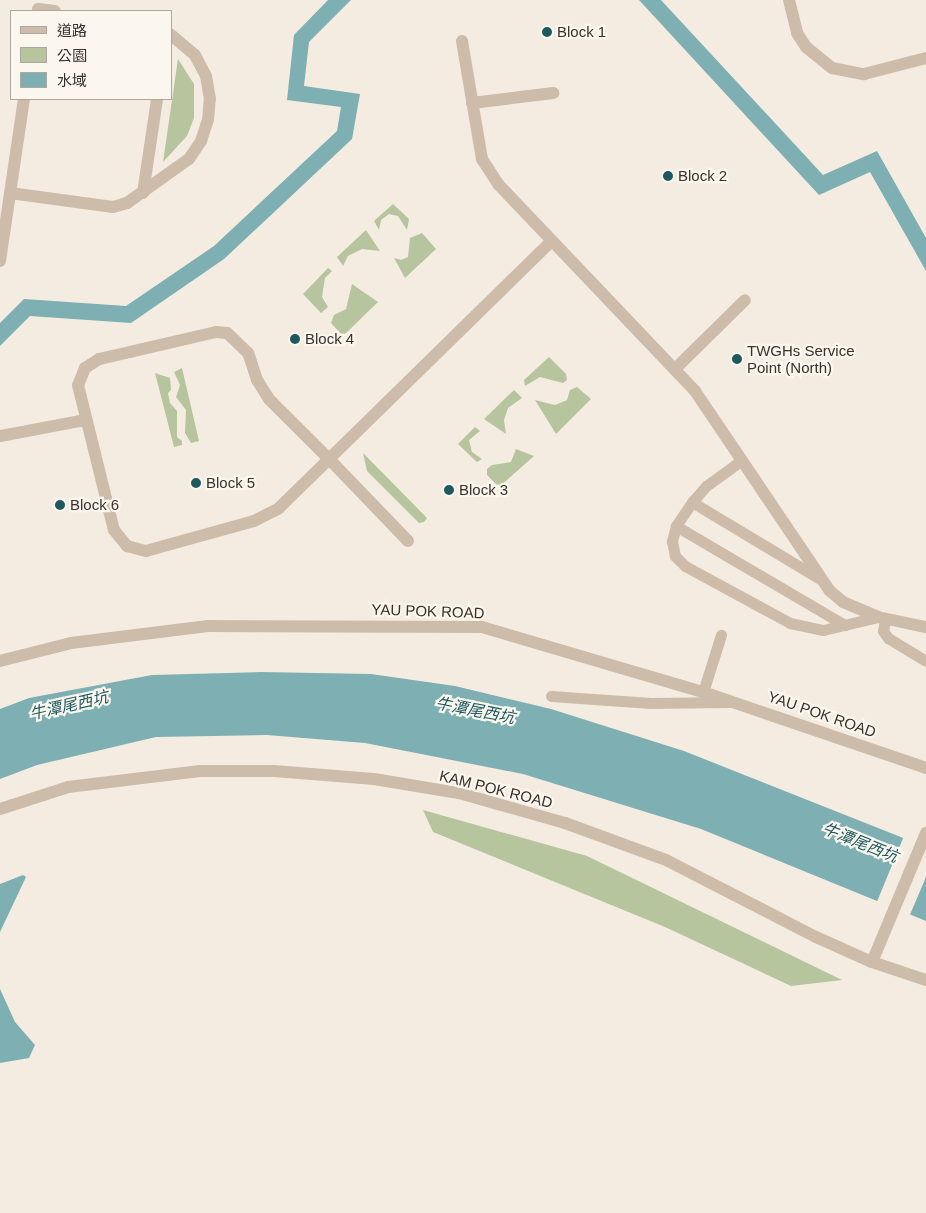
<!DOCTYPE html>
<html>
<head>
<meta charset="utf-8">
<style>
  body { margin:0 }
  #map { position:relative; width:926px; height:1213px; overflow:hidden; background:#f4ece0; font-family:Arial,"Noto Sans TC",sans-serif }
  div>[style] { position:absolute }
  .green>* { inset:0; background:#b7c59f }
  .water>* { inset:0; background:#7eafb3 }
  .pier>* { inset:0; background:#f4ece0 }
  .service>* { height:11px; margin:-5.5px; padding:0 5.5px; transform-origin:5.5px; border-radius:5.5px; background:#cebcab }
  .minor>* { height:12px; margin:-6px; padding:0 6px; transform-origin:6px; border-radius:6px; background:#cebcab }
  .tertiary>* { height:12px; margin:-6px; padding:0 6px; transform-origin:6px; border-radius:6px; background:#cebcab }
  .dots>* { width:14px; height:14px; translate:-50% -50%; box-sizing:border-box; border:2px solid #fbf6ee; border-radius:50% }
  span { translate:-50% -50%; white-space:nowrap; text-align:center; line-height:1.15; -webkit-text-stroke:4.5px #fbf6ee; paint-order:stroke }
  .poi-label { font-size:15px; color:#3b302b }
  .left { translate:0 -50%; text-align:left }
  .street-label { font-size:15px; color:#3b302b }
  .water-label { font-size:16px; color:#1d595f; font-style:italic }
  .legend { position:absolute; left:10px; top:10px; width:162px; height:90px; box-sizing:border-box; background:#fbf6ee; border:1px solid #aea7a0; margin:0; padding:6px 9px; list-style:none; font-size:15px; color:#3b302b }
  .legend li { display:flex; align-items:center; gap:10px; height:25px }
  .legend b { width:25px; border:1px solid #aea7a0 }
</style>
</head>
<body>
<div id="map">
  <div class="green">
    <i style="clip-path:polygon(178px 59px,194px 84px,194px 118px,187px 136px,163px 162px)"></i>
    <i style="clip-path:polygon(393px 204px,409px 219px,407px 230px,398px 216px,389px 214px,381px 220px,379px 230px,374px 221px)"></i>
    <i style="clip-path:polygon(366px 230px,380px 251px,362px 249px,348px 256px,343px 266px,337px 257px)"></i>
    <i style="clip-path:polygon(422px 233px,436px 249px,405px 278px,394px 258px,401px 260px,408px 257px,410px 238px)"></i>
    <i style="clip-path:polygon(328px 268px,332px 271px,325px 278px,322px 297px,328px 307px,321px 313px,303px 294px)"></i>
    <i style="clip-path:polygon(352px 284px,378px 302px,343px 336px,331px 323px,334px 315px,346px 309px)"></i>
    <i style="clip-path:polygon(549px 357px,566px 374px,567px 380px,563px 383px,540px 377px,525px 386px,524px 380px)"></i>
    <i style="clip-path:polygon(182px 368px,199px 441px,191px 443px,185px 433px,186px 410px,176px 397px,180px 385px,174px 372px)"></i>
    <i style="clip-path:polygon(155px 373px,170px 378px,171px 390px,168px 393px,170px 403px,177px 411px,177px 437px,182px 441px,182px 445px,174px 447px)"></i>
    <i style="clip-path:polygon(577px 387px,591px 399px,556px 434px,535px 400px,555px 405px,567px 400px,570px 390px)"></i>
    <i style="clip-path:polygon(514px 390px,522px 398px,508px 408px,504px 420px,506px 434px,484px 419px)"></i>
    <i style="clip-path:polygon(475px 427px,480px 431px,469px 440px,472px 452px,482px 459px,477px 462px,458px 444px)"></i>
    <i style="clip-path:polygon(516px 449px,534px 456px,499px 487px,487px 475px,487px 469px,492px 465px,511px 462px)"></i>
    <i style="clip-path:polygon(363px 453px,427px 518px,424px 522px,419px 523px,367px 471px)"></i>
    <i style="clip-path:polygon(423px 810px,587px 856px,842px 980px,791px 986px,665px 927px,433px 832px)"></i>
  </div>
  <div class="water">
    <i style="clip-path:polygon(328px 0,351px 0,309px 42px,304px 86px,360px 94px,352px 139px,224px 259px,131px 323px,30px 316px,0 346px,0 323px,24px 299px,126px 306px,214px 246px,337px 131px,341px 107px,287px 100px,294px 35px)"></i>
    <i style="clip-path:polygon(639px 0,661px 0,823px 175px,877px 151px,926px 238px,926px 271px,870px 172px,819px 195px)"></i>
    <i style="clip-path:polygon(261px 672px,371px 674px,455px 686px,551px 709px,684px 751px,926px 847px,926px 921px,701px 829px,523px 774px,365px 743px,267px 735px,156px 737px,37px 765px,0 779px,0 709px,29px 698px,152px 675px)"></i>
    <i style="clip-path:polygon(23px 875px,26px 877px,0 932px,0 884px)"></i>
    <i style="clip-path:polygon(0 989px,15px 1022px,35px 1045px,29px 1058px,0 1063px)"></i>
  </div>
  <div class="pier">
    <i style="clip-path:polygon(904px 836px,926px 845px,926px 877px,909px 917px,876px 904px)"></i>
  </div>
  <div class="service">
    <i style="left:742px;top:460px;width:44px;rotate:144.2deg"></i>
    <i style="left:706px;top:486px;width:21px;rotate:131deg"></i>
    <i style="left:692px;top:502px;width:29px;rotate:124deg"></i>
    <i style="left:676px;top:526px;width:16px;rotate:105deg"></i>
    <i style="left:672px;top:541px;width:15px;rotate:79deg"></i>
    <i style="left:675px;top:556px;width:14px;rotate:45deg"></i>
    <i style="left:685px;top:566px;width:119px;rotate:28.5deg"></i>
    <i style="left:790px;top:623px;width:34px;rotate:12deg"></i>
    <i style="left:823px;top:630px;width:57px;rotate:-13.3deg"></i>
    <i style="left:692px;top:502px;width:149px;rotate:31deg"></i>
    <i style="left:676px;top:526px;width:196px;rotate:30.4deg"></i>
    <i style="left:885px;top:619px;width:12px;rotate:99deg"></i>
    <i style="left:883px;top:631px;width:9px;rotate:54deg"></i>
    <i style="left:888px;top:638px;width:44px;rotate:31.2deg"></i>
    <i style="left:703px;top:692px;width:60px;rotate:-72.5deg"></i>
    <i style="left:551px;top:696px;width:100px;rotate:4deg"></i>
    <i style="left:651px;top:703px;width:77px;rotate:-0.7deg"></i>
  </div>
  <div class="minor">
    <i style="left:789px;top:0;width:34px;rotate:76deg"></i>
    <i style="left:797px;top:33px;width:17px;rotate:57deg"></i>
    <i style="left:806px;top:47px;width:33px;rotate:39deg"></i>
    <i style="left:832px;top:68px;width:33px;rotate:11deg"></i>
    <i style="left:864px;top:74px;width:64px;rotate:-14.5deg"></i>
    <i style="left:38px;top:9px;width:17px;rotate:7deg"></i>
    <i style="left:462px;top:41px;width:120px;rotate:80.4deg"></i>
    <i style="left:482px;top:159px;width:30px;rotate:57deg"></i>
    <i style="left:498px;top:184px;width:286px;rotate:46.4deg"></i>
    <i style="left:695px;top:391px;width:241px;rotate:56deg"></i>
    <i style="left:830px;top:591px;width:17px;rotate:40deg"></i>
    <i style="left:843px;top:602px;width:38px;rotate:23deg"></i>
    <i style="left:878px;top:617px;width:49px;rotate:11.8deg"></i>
    <i style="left:472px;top:103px;width:82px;rotate:-7deg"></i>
    <i style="left:10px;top:193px;width:104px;rotate:7.7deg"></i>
    <i style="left:113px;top:207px;width:15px;rotate:-16deg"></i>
    <i style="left:127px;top:203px;width:76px;rotate:-35.4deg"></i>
    <i style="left:189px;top:159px;width:22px;rotate:-56deg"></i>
    <i style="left:201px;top:141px;width:22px;rotate:-72deg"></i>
    <i style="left:208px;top:120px;width:21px;rotate:-85deg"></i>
    <i style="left:210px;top:99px;width:23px;rotate:-100deg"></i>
    <i style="left:206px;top:76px;width:24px;rotate:-118deg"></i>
    <i style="left:195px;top:55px;width:31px;rotate:-140deg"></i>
    <i style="left:143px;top:193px;width:95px;rotate:-81.5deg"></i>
    <i style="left:0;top:261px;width:164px;rotate:-81.6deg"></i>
    <i style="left:675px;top:369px;width:98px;rotate:-44.6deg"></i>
    <i style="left:0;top:436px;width:86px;rotate:-10.7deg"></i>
    <i style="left:408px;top:541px;width:114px;rotate:-133.9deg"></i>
    <i style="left:329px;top:459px;width:85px;rotate:-135deg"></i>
    <i style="left:269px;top:399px;width:22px;rotate:-122deg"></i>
    <i style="left:257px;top:380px;width:28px;rotate:-108deg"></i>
    <i style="left:248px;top:353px;width:29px;rotate:-136deg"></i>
    <i style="left:227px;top:333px;width:11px;rotate:-175deg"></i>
    <i style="left:216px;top:332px;width:88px;rotate:166.9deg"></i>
    <i style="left:130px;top:352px;width:32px;rotate:167deg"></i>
    <i style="left:99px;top:359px;width:17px;rotate:147deg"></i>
    <i style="left:85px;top:368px;width:18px;rotate:112deg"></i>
    <i style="left:78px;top:385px;width:149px;rotate:76.1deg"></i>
    <i style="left:114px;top:530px;width:21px;rotate:51deg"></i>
    <i style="left:127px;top:546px;width:20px;rotate:15deg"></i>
    <i style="left:146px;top:551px;width:112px;rotate:-15.5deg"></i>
    <i style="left:254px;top:521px;width:28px;rotate:-27deg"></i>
    <i style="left:279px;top:508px;width:70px;rotate:-44.4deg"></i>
    <i style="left:329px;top:459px;width:312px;rotate:-44.4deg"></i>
    <i style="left:0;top:661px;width:73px;rotate:-14.2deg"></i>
    <i style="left:71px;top:643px;width:138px;rotate:-7.1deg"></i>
    <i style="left:208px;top:626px;width:274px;rotate:0.2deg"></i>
    <i style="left:482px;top:627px;width:230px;rotate:16.4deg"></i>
    <i style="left:703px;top:692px;width:236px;rotate:18.8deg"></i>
  </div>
  <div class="tertiary">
    <i style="left:0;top:809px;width:71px;rotate:-17.9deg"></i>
    <i style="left:68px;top:787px;width:133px;rotate:-6.9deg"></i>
    <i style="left:200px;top:771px;width:74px"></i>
    <i style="left:274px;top:771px;width:100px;rotate:4.6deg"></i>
    <i style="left:374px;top:779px;width:86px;rotate:9.4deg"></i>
    <i style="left:459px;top:793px;width:110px;rotate:15.8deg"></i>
    <i style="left:565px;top:823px;width:108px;rotate:20.1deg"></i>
    <i style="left:666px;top:860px;width:169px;rotate:27.2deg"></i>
    <i style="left:816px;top:937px;width:61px;rotate:24.1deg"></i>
    <i style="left:872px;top:962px;width:57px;rotate:18.4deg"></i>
    <i style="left:872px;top:962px;width:140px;rotate:-67.3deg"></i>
  </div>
  <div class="dots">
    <i style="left:547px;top:32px;background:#1d595f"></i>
    <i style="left:668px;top:176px;background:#1d595f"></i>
    <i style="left:295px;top:339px;background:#1d595f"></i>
    <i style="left:737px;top:359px;background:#1d595f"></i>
    <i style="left:196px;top:483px;background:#1d595f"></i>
    <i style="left:449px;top:490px;background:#1d595f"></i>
    <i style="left:60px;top:505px;background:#1d595f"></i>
  </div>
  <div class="poi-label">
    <span class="left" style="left:557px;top:32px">Block 1</span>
    <span class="left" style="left:678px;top:176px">Block 2</span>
    <span class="left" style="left:305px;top:339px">Block 4</span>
    <span class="left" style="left:747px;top:359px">TWGHs Service<br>Point (North)</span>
    <span class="left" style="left:206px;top:483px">Block 5</span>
    <span class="left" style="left:459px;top:490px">Block 3</span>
    <span class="left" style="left:70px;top:505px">Block 6</span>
  </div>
  <div class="street-label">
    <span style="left:428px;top:611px;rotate:2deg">YAU POK ROAD</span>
    <span style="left:822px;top:714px;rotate:19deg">YAU POK ROAD</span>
    <span style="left:496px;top:789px;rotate:14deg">KAM POK ROAD</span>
  </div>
  <div class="water-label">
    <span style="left:69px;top:706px;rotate:-13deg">牛潭尾西坑</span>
    <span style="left:475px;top:711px;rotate:11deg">牛潭尾西坑</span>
    <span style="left:860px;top:843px;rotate:22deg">牛潭尾西坑</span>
  </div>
  <ul class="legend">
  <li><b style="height:6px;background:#cebcab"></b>道路</li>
  <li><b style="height:14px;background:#b7c59f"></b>公園</li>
  <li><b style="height:14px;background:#7eafb3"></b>水域</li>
  </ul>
</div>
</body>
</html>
